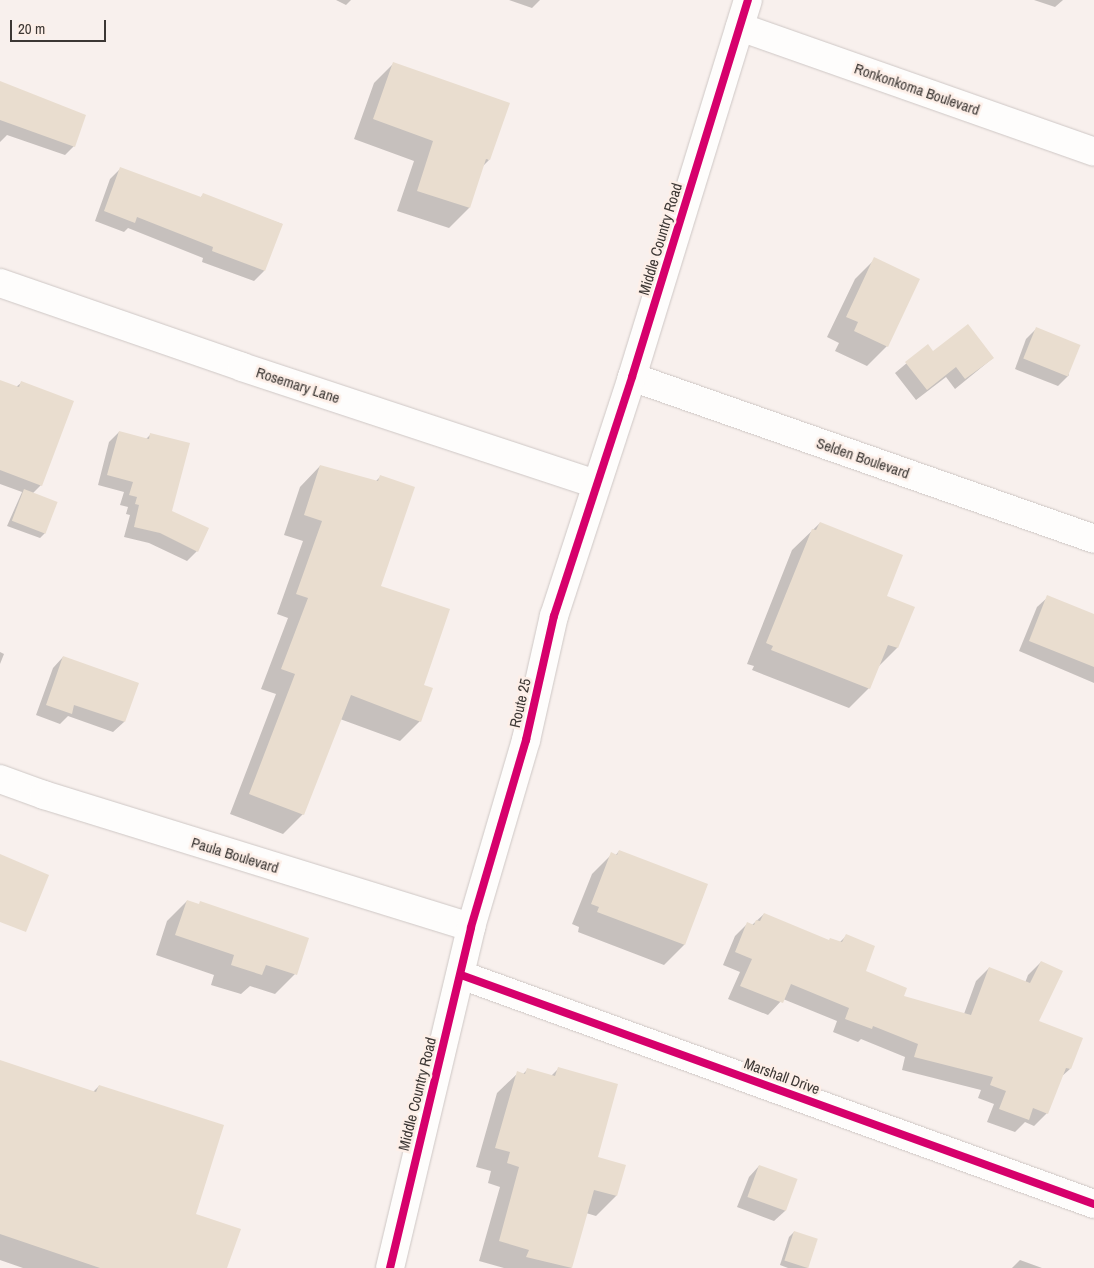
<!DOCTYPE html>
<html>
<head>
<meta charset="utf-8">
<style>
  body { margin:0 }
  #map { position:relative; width:1094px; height:1268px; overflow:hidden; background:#f8f0ed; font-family:"Archivo Narrow",sans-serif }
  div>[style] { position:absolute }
  .shadow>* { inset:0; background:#0003 }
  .building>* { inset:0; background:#e9ddcf; transform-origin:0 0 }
  .roads { filter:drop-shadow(0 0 1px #cec7c5) drop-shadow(0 0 1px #cec7c5) }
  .minor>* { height:28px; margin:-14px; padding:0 14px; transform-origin:14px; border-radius:14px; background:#fefdfc }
  .primary>* { height:28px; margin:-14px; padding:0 14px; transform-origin:14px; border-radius:14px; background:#fefdfc }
  .cycleway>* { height:8px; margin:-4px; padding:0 4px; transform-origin:4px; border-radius:4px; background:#d6006c }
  span { translate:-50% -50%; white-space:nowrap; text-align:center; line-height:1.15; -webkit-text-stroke:5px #fdefe8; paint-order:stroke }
  .street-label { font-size:15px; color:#3c3734 }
  .scale { position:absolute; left:10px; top:20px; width:96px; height:22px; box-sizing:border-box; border:2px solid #3c3734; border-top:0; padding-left:6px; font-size:15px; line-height:18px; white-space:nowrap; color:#3c3734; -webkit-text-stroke:4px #fdefe8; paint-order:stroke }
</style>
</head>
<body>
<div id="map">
  <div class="shadow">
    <i style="clip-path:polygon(336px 0,351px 0,346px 5px)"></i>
    <i style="clip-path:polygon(509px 0,540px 0,532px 8px)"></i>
    <i style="clip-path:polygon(1034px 0,1063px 0,1055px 7px)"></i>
    <i style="clip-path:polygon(394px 63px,489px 160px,482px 167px,469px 208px,449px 228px,397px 211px,414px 161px,354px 139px,374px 83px)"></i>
    <i style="clip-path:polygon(0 82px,74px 146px,65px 155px,7px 135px,0 142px)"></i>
    <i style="clip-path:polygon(120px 169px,200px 198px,203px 195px,282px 224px,264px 271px,254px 281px,202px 262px,203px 258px,128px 228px,124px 232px,95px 221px,110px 179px)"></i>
    <i style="clip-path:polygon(875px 259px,887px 346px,867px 366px,835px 351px,839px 343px,827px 337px,855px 279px)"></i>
    <i style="clip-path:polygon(1036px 329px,1069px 375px,1058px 386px,1015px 369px,1026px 339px)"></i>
    <i style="clip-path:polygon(927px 346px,932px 353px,993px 358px,955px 389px,946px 377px,916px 400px,895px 373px)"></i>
    <i style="clip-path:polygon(0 383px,16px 387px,21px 383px,41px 485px,32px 494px,45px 533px,40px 538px,7px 526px,22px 492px,0 484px)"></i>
    <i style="clip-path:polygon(119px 432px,146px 439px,151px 434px,171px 512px,208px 529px,197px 551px,187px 561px,149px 543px,124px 537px,130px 515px,126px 514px,128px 507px,120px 505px,124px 492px,98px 485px,109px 442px)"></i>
    <i style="clip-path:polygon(320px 466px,375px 482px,381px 476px,379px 586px,422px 686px,420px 721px,400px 741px,340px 719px,303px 814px,283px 834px,230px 814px,276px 694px,261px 689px,288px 618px,277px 614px,303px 541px,284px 535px,300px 487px)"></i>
    <i style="clip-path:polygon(820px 523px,886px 597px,913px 608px,897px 648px,877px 668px,869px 688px,849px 708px,752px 670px,754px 666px,747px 664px,792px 550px)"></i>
    <i style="clip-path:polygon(1048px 597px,1094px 615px,1094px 683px,1019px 651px,1037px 607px)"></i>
    <i style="clip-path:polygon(0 652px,4px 654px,0 664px)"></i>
    <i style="clip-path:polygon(63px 657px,137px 683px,124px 722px,113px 732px,68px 716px,60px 724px,36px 715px,53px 668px)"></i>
    <i style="clip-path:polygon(619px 851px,707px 885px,684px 945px,664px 965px,578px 932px,579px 927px,572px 924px,592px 874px,612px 854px,615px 856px)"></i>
    <i style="clip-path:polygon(187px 901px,295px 974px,275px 994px,250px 986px,241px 994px,211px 985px,214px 975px,156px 955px,167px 921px)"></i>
    <i style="clip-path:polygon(764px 914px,828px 941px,839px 943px,846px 936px,864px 971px,902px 997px,964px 1014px,976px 981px,989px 968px,1025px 983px,1028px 975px,1041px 962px,1037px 1021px,1070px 1069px,1061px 1077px,1047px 1113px,1034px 1126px,1025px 1122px,1015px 1132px,987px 1122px,994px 1104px,978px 1098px,981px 1090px,902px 1070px,905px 1057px,861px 1039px,858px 1042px,833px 1032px,837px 1021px,783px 999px,768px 1015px,728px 999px,740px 972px,723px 965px,735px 936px,748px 923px,752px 925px)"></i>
    <i style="clip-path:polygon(0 1062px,93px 1092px,99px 1086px,194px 1215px,226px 1268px,23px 1268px,0 1260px)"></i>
    <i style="clip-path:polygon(528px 1069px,551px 1076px,558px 1069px,597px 1158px,624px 1166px,616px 1196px,596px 1216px,586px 1213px,571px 1268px,504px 1268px,479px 1261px,500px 1187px,488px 1183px,491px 1171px,476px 1167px,497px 1093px,518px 1073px,523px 1074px)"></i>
    <i style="clip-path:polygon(759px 1166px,796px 1180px,785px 1211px,774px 1221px,737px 1207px,749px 1177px)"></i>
    <i style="clip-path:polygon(794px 1232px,816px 1240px,807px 1268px,788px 1268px,780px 1265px,789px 1237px)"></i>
    <i style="clip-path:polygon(1020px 1260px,1042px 1268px,1012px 1268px)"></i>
  </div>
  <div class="building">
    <i style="clip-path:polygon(393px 62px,510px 103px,490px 160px,486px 159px,470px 208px,417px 191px,433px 141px,373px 119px)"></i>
    <i style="clip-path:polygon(0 81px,86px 115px,75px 147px,0 120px)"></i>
    <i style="clip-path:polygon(120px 167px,201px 197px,203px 193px,283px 224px,265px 271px,212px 251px,213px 247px,137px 217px,135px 223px,104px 211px)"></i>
    <i style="clip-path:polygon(874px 257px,920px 279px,888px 347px,854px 331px,858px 322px,846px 317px)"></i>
    <i style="clip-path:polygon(968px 324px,994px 358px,965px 379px,956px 367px,927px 390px,905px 362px,928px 344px,933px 351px)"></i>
    <i style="left:1036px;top:327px;width:48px;height:34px;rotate:22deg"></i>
    <i style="clip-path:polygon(0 380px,19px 387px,21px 381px,74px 401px,42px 486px,0 470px)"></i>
    <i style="clip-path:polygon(119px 431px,149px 439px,150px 433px,190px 443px,172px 511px,209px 528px,198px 552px,160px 533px,134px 527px,139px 505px,135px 504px,137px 497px,129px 495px,133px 482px,107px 475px)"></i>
    <i style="clip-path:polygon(320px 465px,378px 481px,380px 475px,415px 487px,381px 586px,450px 609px,424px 685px,433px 688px,421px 722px,351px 695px,304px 815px,249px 794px,295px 674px,281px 669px,308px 598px,296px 594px,322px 521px,304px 515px)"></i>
    <i style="left:24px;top:489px;width:36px;height:34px;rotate:21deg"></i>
    <i style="clip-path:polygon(820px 522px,903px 555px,887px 596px,915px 607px,898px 648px,888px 645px,870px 689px,771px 650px,773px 646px,766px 643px,812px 529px,816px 530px)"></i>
    <i style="clip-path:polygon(1047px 595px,1094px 614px,1094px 667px,1029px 641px)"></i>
    <i style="clip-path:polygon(63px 656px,139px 683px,125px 722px,74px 705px,72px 714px,46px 705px)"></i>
    <i style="clip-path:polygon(619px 850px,708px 884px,685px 945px,597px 912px,599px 907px,591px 904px,611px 852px,617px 855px)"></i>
    <i style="clip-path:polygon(0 854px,49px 875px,26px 932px,0 922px)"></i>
    <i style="clip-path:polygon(187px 900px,199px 904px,200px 901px,309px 938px,297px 975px,266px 965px,262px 975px,231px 965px,234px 955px,175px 935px)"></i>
    <i style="clip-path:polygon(764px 913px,829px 940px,830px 938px,842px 942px,846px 934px,875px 946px,866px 971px,907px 988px,904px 996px,971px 1015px,989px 967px,1030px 983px,1041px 961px,1063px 971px,1039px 1021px,1083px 1038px,1071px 1069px,1066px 1068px,1048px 1114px,1033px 1108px,1029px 1120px,999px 1109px,1006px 1091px,990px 1085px,993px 1077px,914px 1057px,918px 1044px,873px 1026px,872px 1029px,845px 1019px,849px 1008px,791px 984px,783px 1003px,740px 986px,752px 959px,735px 952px,747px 922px,754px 925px,756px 920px,760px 921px)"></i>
    <i style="clip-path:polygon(0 1060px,96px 1092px,99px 1085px,224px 1125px,196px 1214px,241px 1229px,227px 1268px,100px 1268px,0 1234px)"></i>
    <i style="clip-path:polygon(558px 1067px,618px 1084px,598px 1157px,626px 1165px,617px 1196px,594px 1190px,572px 1268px,526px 1257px,529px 1250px,499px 1241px,519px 1167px,507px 1163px,510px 1152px,495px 1148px,517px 1071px,525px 1074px,527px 1068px,555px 1076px)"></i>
    <i style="left:759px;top:1165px;width:41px;height:34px;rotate:20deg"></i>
    <i style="left:794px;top:1231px;width:25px;height:31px;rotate:18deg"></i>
  </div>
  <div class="roads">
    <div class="minor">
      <i style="left:740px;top:27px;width:375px;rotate:19.4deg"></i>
      <i style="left:0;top:283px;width:256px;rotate:19.1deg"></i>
      <i style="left:242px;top:367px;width:373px;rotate:18.3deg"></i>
      <i style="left:632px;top:377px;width:490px;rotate:19.3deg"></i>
      <i style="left:0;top:779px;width:47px;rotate:20deg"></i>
      <i style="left:44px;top:795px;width:447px;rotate:17.2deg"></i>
      <i style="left:461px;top:975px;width:673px;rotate:19.89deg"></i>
    </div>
    <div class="primary">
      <i style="left:390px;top:1268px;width:350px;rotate:-76.6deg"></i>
      <i style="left:471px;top:927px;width:195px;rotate:-73.6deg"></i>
      <i style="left:526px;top:740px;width:127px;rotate:-77.3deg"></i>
      <i style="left:554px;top:616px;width:251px;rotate:-71.9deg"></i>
      <i style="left:632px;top:377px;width:394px;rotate:-72.9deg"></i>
    </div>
  </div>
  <div class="cycleway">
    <i style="left:461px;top:975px;width:673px;rotate:19.89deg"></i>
    <i style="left:390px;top:1268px;width:350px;rotate:-76.6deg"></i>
    <i style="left:471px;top:927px;width:195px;rotate:-73.6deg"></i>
    <i style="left:526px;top:740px;width:127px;rotate:-77.3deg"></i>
    <i style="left:554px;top:616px;width:251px;rotate:-71.9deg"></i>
    <i style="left:632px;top:377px;width:394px;rotate:-72.9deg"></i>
  </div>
  <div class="street-label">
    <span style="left:917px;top:89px;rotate:19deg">Ronkonkoma Boulevard</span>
    <span style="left:660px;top:239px;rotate:-73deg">Middle Country Road</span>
    <span style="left:298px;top:385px;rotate:18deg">Rosemary Lane</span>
    <span style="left:863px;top:458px;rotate:19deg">Selden Boulevard</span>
    <span style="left:520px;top:703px;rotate:-77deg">Route 25</span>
    <span style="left:235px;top:855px;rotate:17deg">Paula Boulevard</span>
    <span style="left:782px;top:1076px;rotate:20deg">Marshall Drive</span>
    <span style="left:417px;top:1094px;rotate:-76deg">Middle Country Road</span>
  </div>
  <div class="scale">20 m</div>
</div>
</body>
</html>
